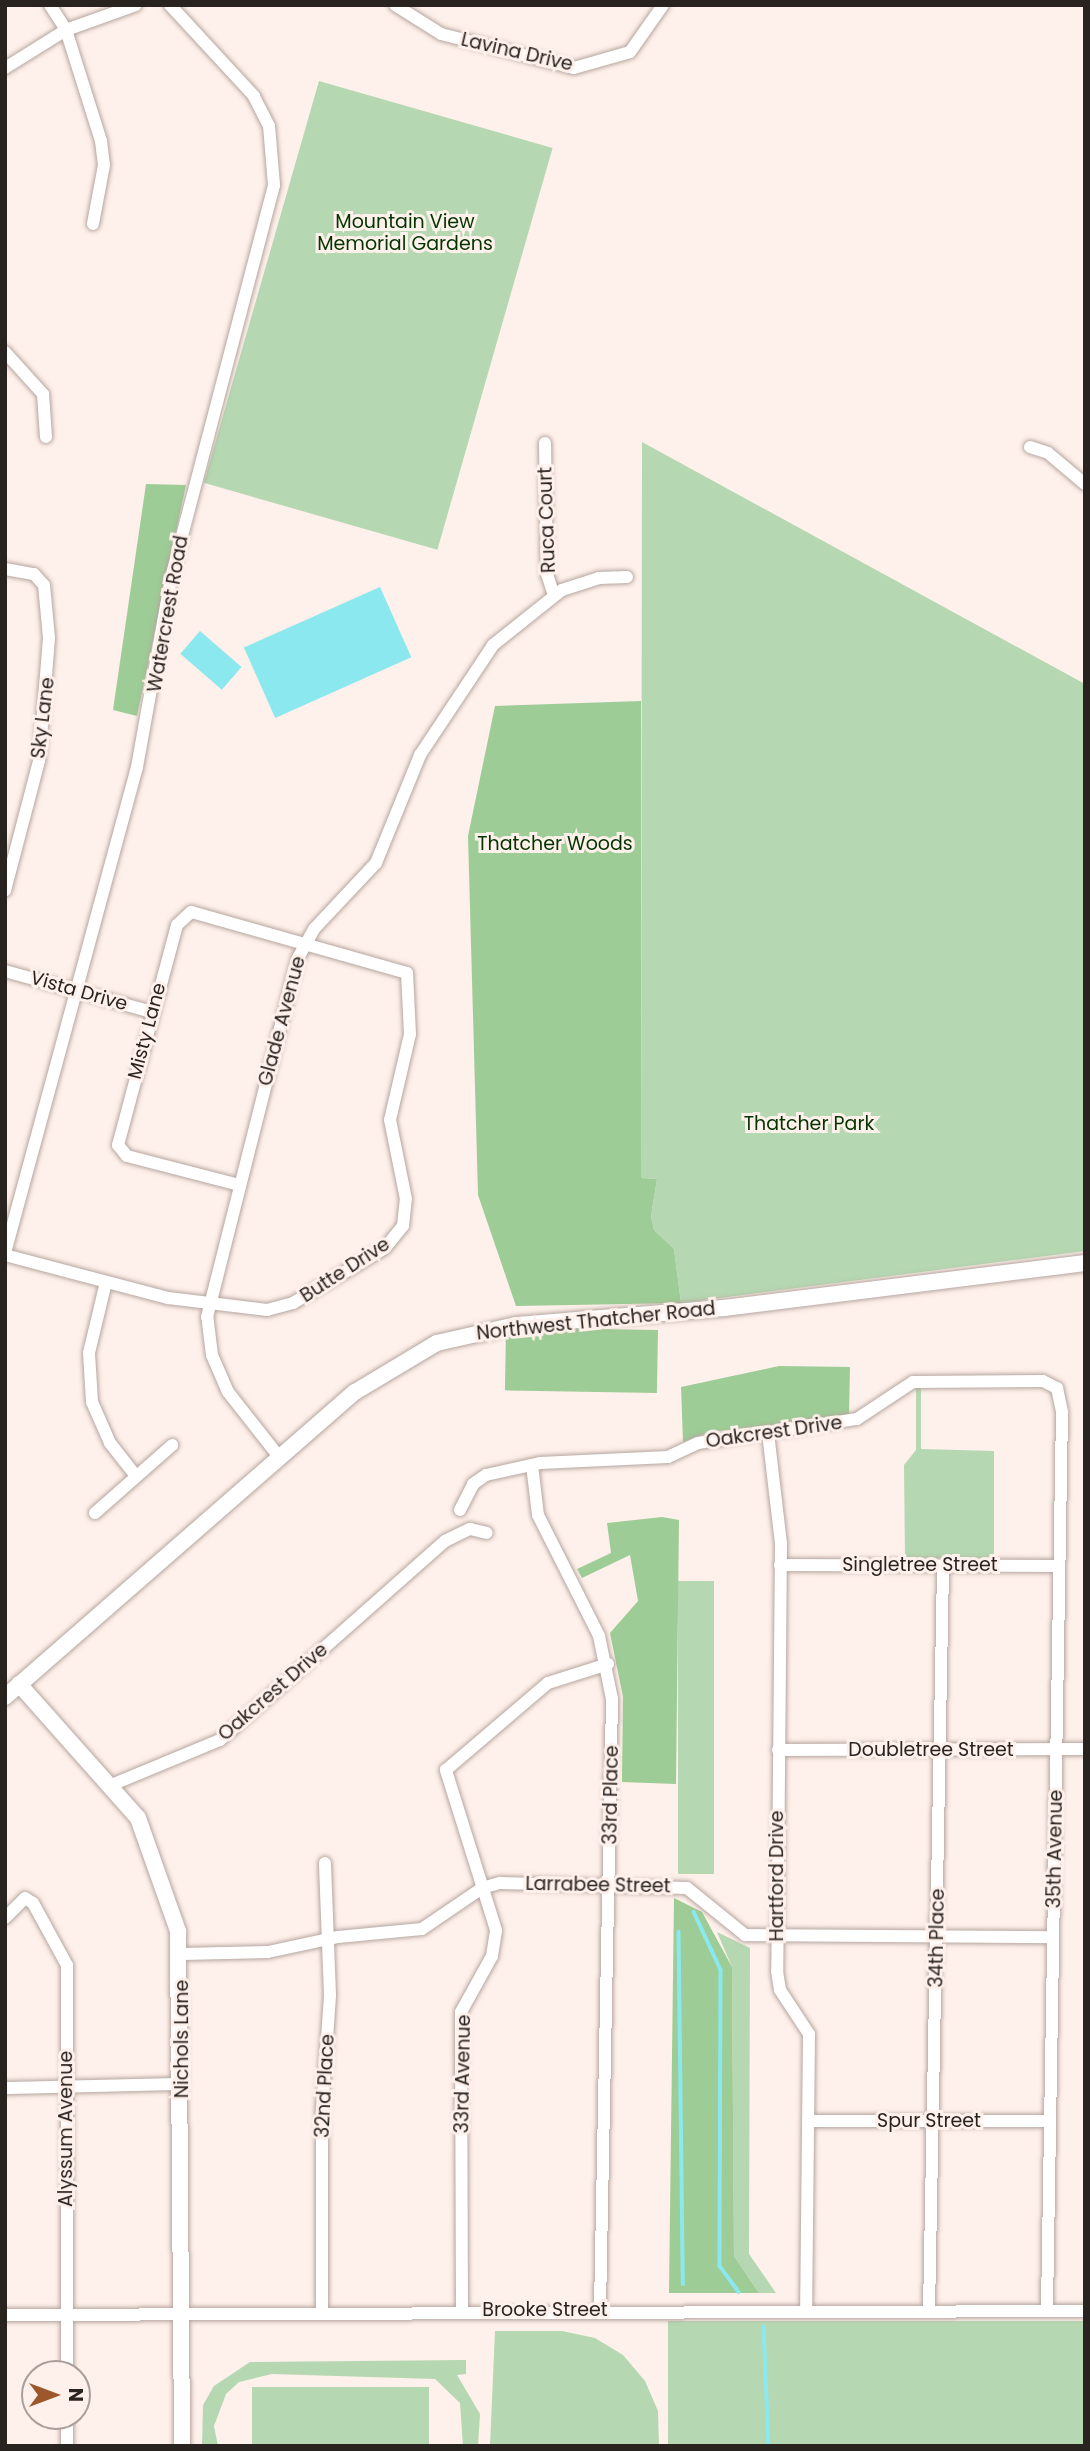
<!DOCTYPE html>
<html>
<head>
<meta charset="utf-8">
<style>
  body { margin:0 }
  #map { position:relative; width:1090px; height:2451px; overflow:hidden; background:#fef0ea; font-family:Poppins,sans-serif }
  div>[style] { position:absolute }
  .green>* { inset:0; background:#b5d7b1; transform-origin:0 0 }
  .forest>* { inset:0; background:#9dcc96; transform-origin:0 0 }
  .water>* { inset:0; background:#8be8ef; transform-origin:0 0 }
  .stream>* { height:3.5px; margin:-1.75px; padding:0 1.75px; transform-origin:1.75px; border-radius:1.75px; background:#8be8ef }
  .roads { filter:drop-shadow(0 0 2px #b5a69f) drop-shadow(0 0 2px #b5a69f) }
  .minor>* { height:12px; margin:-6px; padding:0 6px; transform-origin:6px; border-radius:6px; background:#fff }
  .tertiary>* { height:16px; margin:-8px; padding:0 8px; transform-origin:8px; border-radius:8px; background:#fff }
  span { translate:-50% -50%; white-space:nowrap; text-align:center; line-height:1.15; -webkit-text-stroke:6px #fef0ea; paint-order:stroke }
  .street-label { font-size:19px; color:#292320 }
  .park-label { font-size:19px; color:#023400 }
  .frame { position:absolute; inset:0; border:7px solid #292320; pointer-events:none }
  .north { position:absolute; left:21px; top:2360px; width:70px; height:70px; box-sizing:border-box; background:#fef0ea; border:2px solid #a99e99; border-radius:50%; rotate:90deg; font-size:19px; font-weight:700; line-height:28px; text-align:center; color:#292320 }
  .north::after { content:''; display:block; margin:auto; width:24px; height:32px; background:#9c582a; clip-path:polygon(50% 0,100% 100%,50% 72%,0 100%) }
</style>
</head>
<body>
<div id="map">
  <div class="green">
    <i style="left:319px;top:81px;width:243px;height:418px;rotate:16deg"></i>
    <i style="clip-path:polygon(642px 442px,1085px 684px,1085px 1251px,681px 1303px,674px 1249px,654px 1230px,651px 1216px,657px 1179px,641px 1178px)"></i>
    <i style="clip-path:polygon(916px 1388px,921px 1388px,921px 1449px,994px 1451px,994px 1558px,905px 1558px,904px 1465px,916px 1450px)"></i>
    <i style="left:678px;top:1581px;width:36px;height:293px"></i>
    <i style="clip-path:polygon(717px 1932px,750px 1948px,749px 2254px,776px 2293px,759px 2293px,734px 2256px,732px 1967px)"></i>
    <i style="left:668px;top:2321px;width:417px;height:125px"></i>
    <i style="clip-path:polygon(495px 2331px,562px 2331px,595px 2338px,623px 2355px,645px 2381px,658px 2411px,659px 2446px,490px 2446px)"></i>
    <i style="clip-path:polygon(466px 2360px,466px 2374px,457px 2375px,480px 2414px,478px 2446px,463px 2446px,460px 2403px,435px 2379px,272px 2374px,239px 2382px,226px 2394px,214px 2426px,218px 2446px,202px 2446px,203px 2405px,214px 2386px,250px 2362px)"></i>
    <i style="left:252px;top:2387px;width:177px;height:59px"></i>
  </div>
  <div class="forest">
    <i style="clip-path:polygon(146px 484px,186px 485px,137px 716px,113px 710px)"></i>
    <i style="clip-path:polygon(641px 701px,641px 1178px,657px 1179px,651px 1216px,654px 1230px,674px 1249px,681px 1303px,516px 1306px,478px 1195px,468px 836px,495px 706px)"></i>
    <i style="left:658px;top:1330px;width:63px;height:152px;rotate:91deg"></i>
    <i style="clip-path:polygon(779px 1366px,850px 1367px,849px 1416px,710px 1432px,683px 1442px,681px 1387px)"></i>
    <i style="clip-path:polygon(662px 1517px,679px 1520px,676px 1784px,622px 1782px,623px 1697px,610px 1633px,638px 1601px,630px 1555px,582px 1578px,577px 1569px,611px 1553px,607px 1523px)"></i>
    <i style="clip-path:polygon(674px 1898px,702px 1912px,732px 1967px,734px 2256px,759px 2293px,669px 2293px)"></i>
  </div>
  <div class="water">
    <i style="left:380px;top:587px;width:77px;height:149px;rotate:66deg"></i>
    <i style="left:200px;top:631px;width:55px;height:30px;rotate:41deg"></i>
  </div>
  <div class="stream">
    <i style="left:694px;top:1912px;width:64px;rotate:65deg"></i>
    <i style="left:721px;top:1970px;width:296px;rotate:90.2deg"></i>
    <i style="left:720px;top:2266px;width:32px;rotate:54deg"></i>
    <i style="left:679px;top:1932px;width:352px;rotate:89.3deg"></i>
    <i style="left:764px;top:2327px;width:119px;rotate:87.6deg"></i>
  </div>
  <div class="roads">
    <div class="minor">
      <i style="left:50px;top:5px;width:30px;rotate:57deg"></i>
      <i style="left:66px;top:30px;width:116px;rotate:72.5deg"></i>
      <i style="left:101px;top:141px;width:24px;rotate:83deg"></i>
      <i style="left:104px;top:165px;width:60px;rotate:100.6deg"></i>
      <i style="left:395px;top:5px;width:54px;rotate:32.2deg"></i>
      <i style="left:441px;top:34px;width:137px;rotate:14.3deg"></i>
      <i style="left:574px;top:68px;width:58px;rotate:-15.9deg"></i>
      <i style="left:630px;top:52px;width:57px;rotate:-54.9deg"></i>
      <i style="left:5px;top:68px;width:72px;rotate:-31.9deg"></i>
      <i style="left:66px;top:30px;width:74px;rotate:-19.7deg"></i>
      <i style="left:5px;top:352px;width:57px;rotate:47.9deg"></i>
      <i style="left:43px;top:394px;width:43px;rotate:86deg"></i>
      <i style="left:545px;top:443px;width:131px;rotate:89.1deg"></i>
      <i style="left:547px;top:574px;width:22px;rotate:72deg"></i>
      <i style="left:1030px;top:447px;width:19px;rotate:18deg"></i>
      <i style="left:1048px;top:453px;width:48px;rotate:40deg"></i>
      <i style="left:5px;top:569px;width:29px;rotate:10deg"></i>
      <i style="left:34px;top:574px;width:15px;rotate:48deg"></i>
      <i style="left:44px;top:585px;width:53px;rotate:84.6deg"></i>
      <i style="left:49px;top:638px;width:123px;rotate:94.6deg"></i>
      <i style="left:39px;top:761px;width:134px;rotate:104.7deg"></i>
      <i style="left:5px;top:971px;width:153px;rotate:15.6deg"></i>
      <i style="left:5px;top:1253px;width:504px;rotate:-74.8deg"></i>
      <i style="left:137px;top:767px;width:192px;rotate:-79.8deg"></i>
      <i style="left:171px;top:578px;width:406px;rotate:-75.3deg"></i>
      <i style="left:274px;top:185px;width:59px;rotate:-94.8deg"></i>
      <i style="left:269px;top:126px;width:34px;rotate:-117deg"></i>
      <i style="left:254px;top:96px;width:124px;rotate:-132.7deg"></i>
      <i style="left:5px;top:1255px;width:169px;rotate:14.8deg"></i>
      <i style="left:168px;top:1298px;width:100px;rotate:6.9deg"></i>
      <i style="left:267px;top:1310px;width:27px;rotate:-15deg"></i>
      <i style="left:293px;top:1303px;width:107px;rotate:-30.9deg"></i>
      <i style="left:385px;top:1248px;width:28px;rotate:-51deg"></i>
      <i style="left:403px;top:1226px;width:27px;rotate:-84deg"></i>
      <i style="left:406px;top:1199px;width:81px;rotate:-101.4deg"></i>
      <i style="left:390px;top:1120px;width:88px;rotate:-76.9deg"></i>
      <i style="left:410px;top:1034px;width:61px;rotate:-92.8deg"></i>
      <i style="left:407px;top:973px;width:224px;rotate:-164.2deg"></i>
      <i style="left:191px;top:912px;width:19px;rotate:137deg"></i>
      <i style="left:177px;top:925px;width:228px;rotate:105deg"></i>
      <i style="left:118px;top:1145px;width:14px;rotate:51deg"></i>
      <i style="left:127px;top:1156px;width:116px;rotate:14.5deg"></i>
      <i style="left:106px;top:1282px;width:73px;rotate:103.5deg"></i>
      <i style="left:89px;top:1353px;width:49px;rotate:86.5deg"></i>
      <i style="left:92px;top:1402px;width:45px;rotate:66.3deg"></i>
      <i style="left:110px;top:1443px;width:42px;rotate:51.8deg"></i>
      <i style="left:768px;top:1433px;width:111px;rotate:83.3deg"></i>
      <i style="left:781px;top:1543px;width:428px;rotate:90.5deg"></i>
      <i style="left:777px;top:1971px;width:19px;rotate:81deg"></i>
      <i style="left:780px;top:1990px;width:53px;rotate:56.6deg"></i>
      <i style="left:809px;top:2034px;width:276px;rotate:90.6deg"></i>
      <i style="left:280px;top:1458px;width:84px;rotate:-128.2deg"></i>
      <i style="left:228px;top:1392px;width:40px;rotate:-113.4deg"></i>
      <i style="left:212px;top:1355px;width:38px;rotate:-97deg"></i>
      <i style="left:207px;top:1317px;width:370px;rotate:-75.8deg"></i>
      <i style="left:298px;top:958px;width:33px;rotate:-61deg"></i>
      <i style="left:314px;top:929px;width:91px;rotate:-46.8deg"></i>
      <i style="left:376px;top:863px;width:117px;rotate:-67.8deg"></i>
      <i style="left:420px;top:755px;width:132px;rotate:-56.4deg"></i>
      <i style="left:493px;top:645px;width:88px;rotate:-38.6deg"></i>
      <i style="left:562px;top:590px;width:39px;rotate:-18deg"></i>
      <i style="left:599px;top:578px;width:28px;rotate:-2deg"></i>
      <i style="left:532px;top:1465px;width:50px;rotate:83.2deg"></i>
      <i style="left:538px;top:1515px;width:136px;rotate:63.2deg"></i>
      <i style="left:599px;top:1636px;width:64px;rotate:78.3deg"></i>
      <i style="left:612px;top:1699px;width:611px;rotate:91.13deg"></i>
      <i style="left:460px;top:1510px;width:29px;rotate:-63deg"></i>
      <i style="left:473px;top:1484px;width:16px;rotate:-35deg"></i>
      <i style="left:486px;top:1475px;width:55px;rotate:-12.5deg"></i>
      <i style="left:540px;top:1463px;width:128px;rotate:-2.7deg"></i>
      <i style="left:668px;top:1457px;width:33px;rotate:-25deg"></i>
      <i style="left:698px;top:1443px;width:161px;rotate:-8.6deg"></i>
      <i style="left:857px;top:1419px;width:67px;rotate:-33.5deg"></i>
      <i style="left:913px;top:1382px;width:130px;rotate:-0.4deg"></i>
      <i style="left:1043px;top:1381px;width:16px;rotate:27deg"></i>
      <i style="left:1057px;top:1388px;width:25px;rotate:78deg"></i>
      <i style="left:1062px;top:1412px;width:899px;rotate:90.96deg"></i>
      <i style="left:95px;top:1513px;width:103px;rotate:-41.4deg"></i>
      <i style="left:780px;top:1565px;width:279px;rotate:0.2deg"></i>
      <i style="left:778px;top:1750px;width:307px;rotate:-0.2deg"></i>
      <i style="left:109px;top:1786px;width:120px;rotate:-22.5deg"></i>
      <i style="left:220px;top:1740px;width:300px;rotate:-41.5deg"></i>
      <i style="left:445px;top:1541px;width:28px;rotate:-26deg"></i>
      <i style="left:470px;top:1529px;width:17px;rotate:13deg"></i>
      <i style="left:5px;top:1918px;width:28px;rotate:-45deg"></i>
      <i style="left:25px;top:1898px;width:9px;rotate:32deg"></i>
      <i style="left:33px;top:1903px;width:71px;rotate:61.3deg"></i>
      <i style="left:67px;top:1965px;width:409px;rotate:90deg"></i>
      <i style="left:182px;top:1954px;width:86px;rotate:-1.3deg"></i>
      <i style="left:268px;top:1952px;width:72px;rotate:-12.1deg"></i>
      <i style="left:338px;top:1937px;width:84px;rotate:-5.4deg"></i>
      <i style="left:422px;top:1929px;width:73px;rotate:-34.3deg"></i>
      <i style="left:482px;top:1888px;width:19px;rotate:-16deg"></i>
      <i style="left:500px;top:1883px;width:187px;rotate:1.5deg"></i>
      <i style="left:687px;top:1888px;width:75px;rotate:39deg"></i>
      <i style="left:745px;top:1935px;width:308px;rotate:0.4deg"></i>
      <i style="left:5px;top:2088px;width:177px;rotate:-1.3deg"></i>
      <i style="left:808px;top:2121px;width:242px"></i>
      <i style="left:322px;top:2309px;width:199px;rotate:-90deg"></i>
      <i style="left:322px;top:2110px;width:115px;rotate:-86deg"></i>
      <i style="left:330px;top:1995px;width:132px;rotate:-92.2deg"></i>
      <i style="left:462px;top:2310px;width:298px;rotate:-90.2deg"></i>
      <i style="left:461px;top:2012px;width:64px;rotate:-61deg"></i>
      <i style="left:492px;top:1956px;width:26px;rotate:-81deg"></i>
      <i style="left:496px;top:1930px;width:168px;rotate:-107.4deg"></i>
      <i style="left:446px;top:1770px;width:134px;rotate:-40.5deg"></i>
      <i style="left:548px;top:1683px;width:63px;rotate:-17.6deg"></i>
      <i style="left:929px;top:2311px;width:746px;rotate:-88.92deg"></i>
      <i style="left:5px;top:2315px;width:1080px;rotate:-0.21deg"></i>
      <i style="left:67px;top:2416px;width:30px;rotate:90deg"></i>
    </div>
    <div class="tertiary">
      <i style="left:19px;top:1684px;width:179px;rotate:48.4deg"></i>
      <i style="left:138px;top:1818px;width:120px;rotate:70.5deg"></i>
      <i style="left:178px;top:1931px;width:515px;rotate:89.55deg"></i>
      <i style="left:5px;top:1697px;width:464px;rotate:-41.1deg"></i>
      <i style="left:355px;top:1392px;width:96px;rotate:-30.9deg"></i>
      <i style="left:437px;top:1343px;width:81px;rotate:-12.8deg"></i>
      <i style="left:516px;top:1325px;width:209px;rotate:-4.7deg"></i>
      <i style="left:724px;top:1308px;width:364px;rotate:-7.1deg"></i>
    </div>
  </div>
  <div class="street-label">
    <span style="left:517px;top:52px;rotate:13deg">Lavina Drive</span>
    <span style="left:547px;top:520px;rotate:-92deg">Ruca Court</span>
    <span style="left:168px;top:614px;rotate:-80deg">Watercrest Road</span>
    <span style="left:43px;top:718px;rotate:-83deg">Sky Lane</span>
    <span style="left:79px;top:991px;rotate:16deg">Vista Drive</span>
    <span style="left:282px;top:1021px;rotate:-75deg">Glade Avenue</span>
    <span style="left:147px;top:1031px;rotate:-75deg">Misty Lane</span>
    <span style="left:345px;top:1270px;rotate:-33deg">Butte Drive</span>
    <span style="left:596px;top:1321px;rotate:-6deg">Northwest Thatcher Road</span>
    <span style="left:774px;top:1432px;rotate:-8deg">Oakcrest Drive</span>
    <span style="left:920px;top:1565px">Singletree Street</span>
    <span style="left:273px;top:1692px;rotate:-41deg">Oakcrest Drive</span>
    <span style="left:931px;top:1750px">Doubletree Street</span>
    <span style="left:611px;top:1795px;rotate:-89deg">33rd Place</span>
    <span style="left:1055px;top:1849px;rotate:-89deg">35th Avenue</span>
    <span style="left:777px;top:1876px;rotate:-90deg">Hartford Drive</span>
    <span style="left:598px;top:1885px;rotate:1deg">Larrabee Street</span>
    <span style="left:937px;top:1938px;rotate:-89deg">34th Place</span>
    <span style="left:182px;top:2039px;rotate:-90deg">Nichols Lane</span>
    <span style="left:463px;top:2074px;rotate:-89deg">33rd Avenue</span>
    <span style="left:325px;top:2086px;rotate:-87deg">32nd Place</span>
    <span style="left:929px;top:2121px">Spur Street</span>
    <span style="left:66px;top:2129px;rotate:-90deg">Alyssum Avenue</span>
    <span style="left:545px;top:2310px">Brooke Street</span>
  </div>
  <div class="park-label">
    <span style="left:405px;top:233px">Mountain View<br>Memorial Gardens</span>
    <span style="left:555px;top:844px">Thatcher Woods</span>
    <span style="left:809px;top:1124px">Thatcher Park</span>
  </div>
  <div class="frame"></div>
  <div class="north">N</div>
</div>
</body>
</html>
